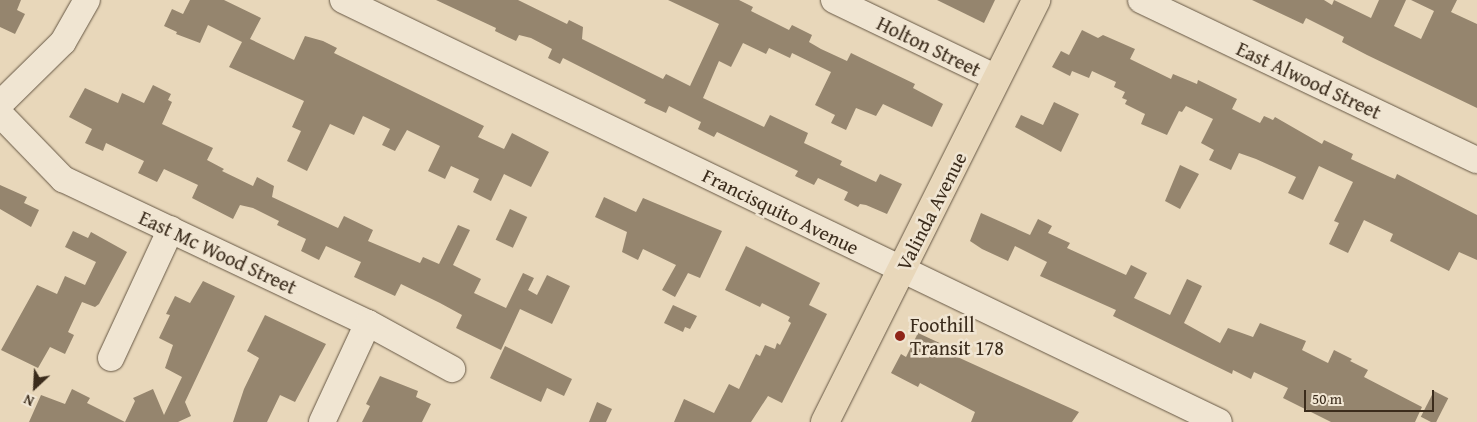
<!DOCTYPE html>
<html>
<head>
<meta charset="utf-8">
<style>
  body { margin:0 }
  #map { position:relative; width:1477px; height:422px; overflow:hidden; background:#e8d7ba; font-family:"Gentium Book Plus",serif }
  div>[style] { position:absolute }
  .building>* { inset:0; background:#95856e; transform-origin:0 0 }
  .roads { filter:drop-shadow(0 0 1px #665744) drop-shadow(0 0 1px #665744) }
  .minor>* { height:26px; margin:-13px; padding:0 13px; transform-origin:13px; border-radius:13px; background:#f0e5d2 }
  .major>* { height:28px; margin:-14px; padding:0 14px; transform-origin:14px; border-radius:14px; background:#e8d7ba }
  .dots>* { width:14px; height:14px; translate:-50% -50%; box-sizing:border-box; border:2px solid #f0e5d2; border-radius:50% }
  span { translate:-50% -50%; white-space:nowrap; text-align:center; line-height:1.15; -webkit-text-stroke:5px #f0e5d2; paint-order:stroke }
  .street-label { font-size:20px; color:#3b2c1c }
  .poi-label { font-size:20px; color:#3b2c1c }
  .left { translate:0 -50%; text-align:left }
  .north { position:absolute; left:10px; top:362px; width:50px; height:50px; -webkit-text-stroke:4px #f0e5d2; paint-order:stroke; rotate:205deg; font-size:14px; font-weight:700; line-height:20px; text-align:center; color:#3b2c1c }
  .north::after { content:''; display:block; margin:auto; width:18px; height:22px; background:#3b2c1c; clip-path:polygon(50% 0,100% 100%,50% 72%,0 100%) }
  .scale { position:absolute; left:1304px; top:390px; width:130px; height:22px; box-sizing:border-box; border:2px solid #3b2c1c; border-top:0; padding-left:6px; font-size:15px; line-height:18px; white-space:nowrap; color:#3b2c1c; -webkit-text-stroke:4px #f0e5d2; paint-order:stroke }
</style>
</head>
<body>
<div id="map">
  <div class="building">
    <i style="clip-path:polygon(0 0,21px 0,17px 10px,25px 14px,15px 34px,0 27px)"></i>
    <i style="clip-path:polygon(190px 0,224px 0,261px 18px,250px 39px,294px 60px,305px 36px,323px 41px,337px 48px,334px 53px,484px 126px,478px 137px,504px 149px,512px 133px,549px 152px,531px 187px,504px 174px,491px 201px,473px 192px,479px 179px,451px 166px,445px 179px,428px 171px,440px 146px,407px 130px,395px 151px,382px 145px,390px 129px,363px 116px,354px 135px,330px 124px,307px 171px,287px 161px,301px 131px,292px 127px,304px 101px,229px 67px,242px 42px,208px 25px,200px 43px,176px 34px,177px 32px,164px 26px,172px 9px,183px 14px)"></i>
    <i style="clip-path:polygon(436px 0,518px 0,567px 24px,569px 20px,583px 27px,582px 39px,663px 79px,666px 74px,690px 86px,719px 24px,668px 0,739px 0,753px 7px,751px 11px,789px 30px,792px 25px,812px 35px,809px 42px,821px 49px,847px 61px,851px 53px,915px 84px,913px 88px,943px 104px,932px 127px,883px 104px,876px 116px,856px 108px,846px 130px,831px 123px,835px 115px,815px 105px,831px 72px,792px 53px,790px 58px,769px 48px,766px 54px,743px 43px,731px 67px,719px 61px,703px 98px,764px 127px,770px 115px,808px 133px,804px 143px,842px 161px,840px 165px,876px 182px,880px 174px,902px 184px,887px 214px,866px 205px,860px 204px,858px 207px,844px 200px,848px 192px,818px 178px,814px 185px,795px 176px,798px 171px,717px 132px,714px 137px,698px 129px,701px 122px,669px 106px,666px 113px,644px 103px,646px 100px,563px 58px,560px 64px,548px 58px,552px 49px,531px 38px,519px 35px,516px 41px,495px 31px,496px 28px)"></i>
    <i style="clip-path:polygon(937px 0,995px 0,984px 23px)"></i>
    <i style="clip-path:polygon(1252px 0,1324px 0,1332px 5px,1334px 0,1371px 18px,1379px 0,1406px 0,1394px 26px,1421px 39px,1434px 11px,1411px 0,1457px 0,1451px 12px,1477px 24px,1477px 108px,1367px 55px,1342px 42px,1344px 37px,1306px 18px,1303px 24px)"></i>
    <i style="clip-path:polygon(1082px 30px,1098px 38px,1103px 35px,1135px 49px,1130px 59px,1171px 79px,1173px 74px,1197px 84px,1198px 80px,1237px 99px,1232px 109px,1260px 123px,1264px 116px,1273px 120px,1275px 117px,1322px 144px,1324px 140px,1353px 154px,1351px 159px,1390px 177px,1395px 179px,1397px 174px,1477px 215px,1477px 260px,1459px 252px,1449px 271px,1390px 241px,1393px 234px,1364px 220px,1348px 253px,1329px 244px,1339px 223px,1334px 221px,1353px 182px,1319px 166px,1303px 200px,1288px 193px,1296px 177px,1256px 159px,1239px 153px,1231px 170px,1209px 160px,1214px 150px,1201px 143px,1213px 119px,1186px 106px,1182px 112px,1179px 111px,1167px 135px,1141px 124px,1145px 114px,1125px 104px,1127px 100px,1122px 98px,1125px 92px,1114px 87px,1116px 82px,1092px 71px,1089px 78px,1072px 71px,1070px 76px,1052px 67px,1061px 51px,1069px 55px)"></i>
    <i style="clip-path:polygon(153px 85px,171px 94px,168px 100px,172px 102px,162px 124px,213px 148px,207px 160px,224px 169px,222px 171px,253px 186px,257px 177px,274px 186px,272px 197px,338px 228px,344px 216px,373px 230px,368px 241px,420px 263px,423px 257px,439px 264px,458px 225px,470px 230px,453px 265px,481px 279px,474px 293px,506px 308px,523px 273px,534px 278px,528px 290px,537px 295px,547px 275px,570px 286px,552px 324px,520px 309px,501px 350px,456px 328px,462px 315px,440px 303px,401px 284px,395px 296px,354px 277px,361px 262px,326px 246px,319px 260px,301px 251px,306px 239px,277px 225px,279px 221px,253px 208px,240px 205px,233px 219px,192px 198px,198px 185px,164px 169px,157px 182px,138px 173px,144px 161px,106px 143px,103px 151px,85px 143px,92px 129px,69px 117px,85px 88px,118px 103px,122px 93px,144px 103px)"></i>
    <i style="clip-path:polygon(1054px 102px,1079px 114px,1061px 152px,1015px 127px,1021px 115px,1043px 125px)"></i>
    <i style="clip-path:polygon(1180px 165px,1199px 174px,1180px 209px,1165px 201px)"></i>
    <i style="clip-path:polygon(0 185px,27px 197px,24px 203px,39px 210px,31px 227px,0 209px)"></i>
    <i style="clip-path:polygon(604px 197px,636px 212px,643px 198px,722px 231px,700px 278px,688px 273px,675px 297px,662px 290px,676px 265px,643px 249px,638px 260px,622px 252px,627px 232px,595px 217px)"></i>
    <i style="left:510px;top:209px;width:19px;height:34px;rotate:25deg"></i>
    <i style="clip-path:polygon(981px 213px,1030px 235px,1038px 219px,1052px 226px,1048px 233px,1070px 243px,1067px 248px,1126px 275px,1131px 265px,1147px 273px,1134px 298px,1170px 315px,1187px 279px,1202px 286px,1184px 323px,1220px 343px,1228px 328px,1253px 337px,1260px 323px,1306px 341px,1302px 350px,1328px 363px,1334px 350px,1352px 359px,1350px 361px,1368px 370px,1364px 377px,1422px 407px,1415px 422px,1331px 422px,1283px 398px,1288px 388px,1254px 372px,1251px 379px,1233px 370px,1232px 374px,1113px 316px,1116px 310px,1040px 276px,1047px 262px,1015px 246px,1008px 261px,982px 249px,970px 241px)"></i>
    <i style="clip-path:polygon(73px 231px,88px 238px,91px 232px,127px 252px,99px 304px,95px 307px,82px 302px,68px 332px,74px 335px,65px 354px,50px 347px,38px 368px,1px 350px,37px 285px,57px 294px,65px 276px,85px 285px,96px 262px,65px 247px)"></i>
    <i style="clip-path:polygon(746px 246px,820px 283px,809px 305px,827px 314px,782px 403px,768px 396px,751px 422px,674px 422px,684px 399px,714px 413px,729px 384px,739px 389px,756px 354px,760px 356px,765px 345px,775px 349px,777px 343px,780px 345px,791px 323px,788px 321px,790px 317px,762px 303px,760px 307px,725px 290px)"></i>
    <i style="clip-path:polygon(203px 281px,235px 296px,185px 402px,191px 416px,178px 422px,125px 422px,135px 401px,133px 398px,153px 389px,164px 415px,182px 377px,165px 368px,173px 345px,159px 338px,170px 315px,166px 314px,175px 296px,190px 303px)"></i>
    <i style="clip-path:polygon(673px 305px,697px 316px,690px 329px,685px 327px,683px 332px,664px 323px)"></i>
    <i style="clip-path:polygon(265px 315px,326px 344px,295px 402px,280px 395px,267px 422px,233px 422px,244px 389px,259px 358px,247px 351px)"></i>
    <i style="clip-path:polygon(918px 333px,944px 345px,942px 350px,1079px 412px,1072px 422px,971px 422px,975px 412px,920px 383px,918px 387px,891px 373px,901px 354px,906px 357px)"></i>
    <i style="clip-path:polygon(505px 346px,572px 379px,564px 396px,547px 388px,541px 402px,490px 378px)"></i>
    <i style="clip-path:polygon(380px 376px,418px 391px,416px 397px,431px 404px,422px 422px,362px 422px,370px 406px,366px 404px)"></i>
    <i style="clip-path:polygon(72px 389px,90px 398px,87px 403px,125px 422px,29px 422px,41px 395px,65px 404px)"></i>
    <i style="left:1434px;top:391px;width:16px;height:29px;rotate:27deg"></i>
    <i style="clip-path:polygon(597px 402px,612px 409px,606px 422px,589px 422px)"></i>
  </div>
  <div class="roads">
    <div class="minor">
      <i style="left:343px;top:0;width:972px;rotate:25.72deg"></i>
      <i style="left:834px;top:0;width:181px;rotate:25.6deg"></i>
      <i style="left:1141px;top:0;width:372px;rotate:25.5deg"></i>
      <i style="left:0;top:104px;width:88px;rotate:-44.5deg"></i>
      <i style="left:63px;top:42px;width:48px;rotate:-60.3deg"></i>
      <i style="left:0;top:114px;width:91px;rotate:45.9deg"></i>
      <i style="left:63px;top:179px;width:337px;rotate:25.3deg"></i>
      <i style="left:368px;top:323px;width:96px;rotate:28.7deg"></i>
      <i style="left:111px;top:358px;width:142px;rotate:-65.1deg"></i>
      <i style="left:322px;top:422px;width:109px;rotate:-65.1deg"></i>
    </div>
    <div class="major">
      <i style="left:825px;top:422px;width:472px;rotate:-63.4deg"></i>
    </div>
  </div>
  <div class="dots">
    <i style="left:900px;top:336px;background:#8f2418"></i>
  </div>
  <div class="street-label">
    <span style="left:929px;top:46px;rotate:26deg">Holton Street</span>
    <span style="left:1309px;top:80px;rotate:25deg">East Alwood Street</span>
    <span style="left:781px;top:211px;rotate:26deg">Francisquito Avenue</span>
    <span style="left:931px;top:211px;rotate:-63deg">Valinda Avenue</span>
    <span style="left:218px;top:252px;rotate:25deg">East Mc Wood Street</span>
  </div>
  <div class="poi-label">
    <span class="left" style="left:910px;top:336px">Foothill<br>Transit 178</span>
  </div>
  <div class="north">N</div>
  <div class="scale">50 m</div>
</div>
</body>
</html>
